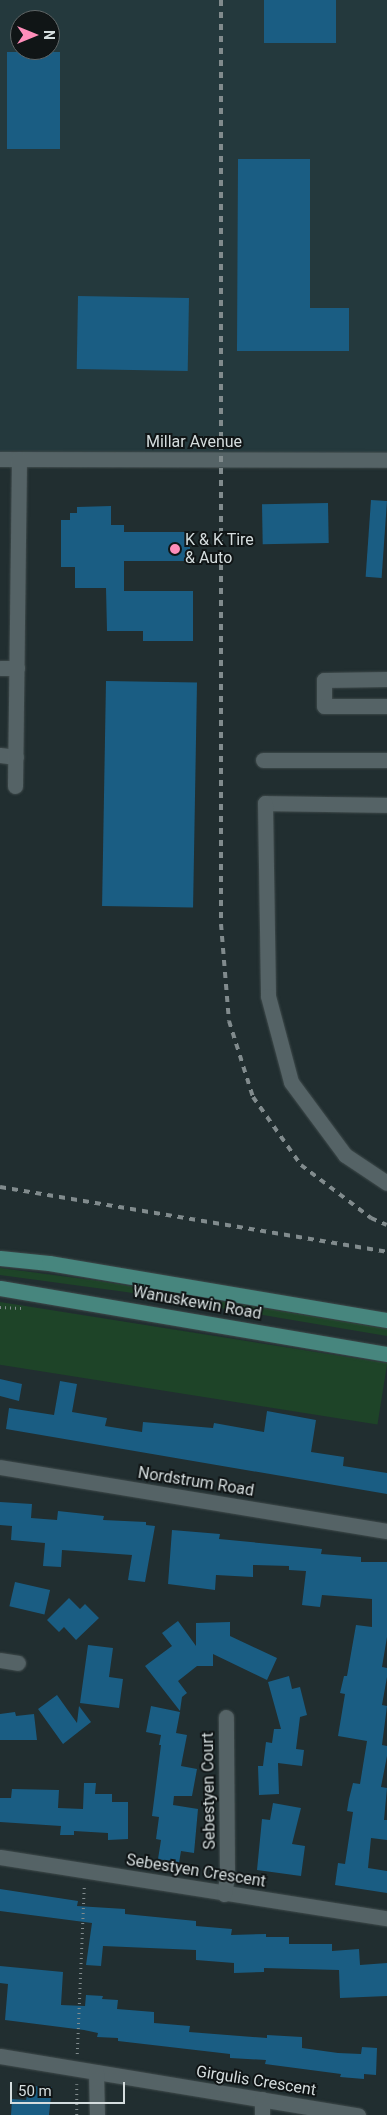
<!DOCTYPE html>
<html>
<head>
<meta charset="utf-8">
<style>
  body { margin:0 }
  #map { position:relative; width:387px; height:2115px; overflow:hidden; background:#212e30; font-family:Roboto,sans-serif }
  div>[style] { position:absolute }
  .built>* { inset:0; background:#24393d }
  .green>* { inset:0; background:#1e4428; transform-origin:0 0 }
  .building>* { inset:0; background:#1a5d83; transform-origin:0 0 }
  .path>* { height:2.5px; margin-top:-1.25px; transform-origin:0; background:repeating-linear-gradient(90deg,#818b8d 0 1px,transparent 0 5px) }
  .roads { filter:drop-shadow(0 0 1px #3f4a4b) drop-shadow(0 0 1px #3f4a4b) }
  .minor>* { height:15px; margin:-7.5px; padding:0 7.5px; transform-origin:7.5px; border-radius:7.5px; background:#556366 }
  .major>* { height:15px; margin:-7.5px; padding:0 7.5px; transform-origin:7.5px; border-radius:7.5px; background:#47867e }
  .rail>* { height:4px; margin-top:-2px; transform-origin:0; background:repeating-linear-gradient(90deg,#818b8d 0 6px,transparent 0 12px) }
  .dots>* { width:14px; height:14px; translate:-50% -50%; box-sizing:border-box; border:2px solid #101516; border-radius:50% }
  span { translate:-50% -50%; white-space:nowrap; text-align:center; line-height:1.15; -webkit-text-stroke:4px #101516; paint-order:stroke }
  .street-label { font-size:16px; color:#d5ddde }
  .poi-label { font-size:16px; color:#d5ddde }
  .left { translate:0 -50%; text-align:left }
  .north { position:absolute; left:10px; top:10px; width:50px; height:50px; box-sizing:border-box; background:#101516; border:1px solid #5f6566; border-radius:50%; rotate:90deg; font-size:14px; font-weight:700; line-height:20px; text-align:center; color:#d5ddde }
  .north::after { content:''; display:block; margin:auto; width:18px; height:22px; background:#ff8eba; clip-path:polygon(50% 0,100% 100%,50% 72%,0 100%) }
  .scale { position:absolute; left:10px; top:2082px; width:115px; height:22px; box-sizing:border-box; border:2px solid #d5ddde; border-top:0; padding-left:6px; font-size:15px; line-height:18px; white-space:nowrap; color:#d5ddde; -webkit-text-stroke:4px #101516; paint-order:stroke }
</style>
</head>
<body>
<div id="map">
  <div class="built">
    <i style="clip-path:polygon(evenodd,0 0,387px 0,387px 460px,0 460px,0 0,20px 20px,50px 20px,50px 50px,20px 50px,20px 20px)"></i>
  </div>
  <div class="green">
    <i style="clip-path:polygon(0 1268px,99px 1281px,387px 1329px,387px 1336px,126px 1292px,0 1275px)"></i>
    <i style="left:0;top:1302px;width:392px;height:62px;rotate:9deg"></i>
  </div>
  <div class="building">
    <i style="left:264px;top:0;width:72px;height:43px"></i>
    <i style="left:7px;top:52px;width:53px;height:97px"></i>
    <i style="clip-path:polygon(238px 159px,310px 159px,310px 308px,349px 308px,349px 351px,237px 351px)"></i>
    <i style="left:78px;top:296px;width:111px;height:73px;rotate:1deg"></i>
    <i style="left:371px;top:500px;width:16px;height:77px;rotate:4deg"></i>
    <i style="left:328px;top:503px;width:40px;height:66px;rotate:89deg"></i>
    <i style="clip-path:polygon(111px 506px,111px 525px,124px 525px,124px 532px,190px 532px,190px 561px,124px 561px,124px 591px,193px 591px,193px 641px,143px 641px,143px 631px,107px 631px,106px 588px,75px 588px,75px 567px,61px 567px,61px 520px,70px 520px,70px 513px,77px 513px,77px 507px)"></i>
    <i style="left:106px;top:681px;width:91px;height:225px;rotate:1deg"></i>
    <i style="clip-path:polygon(0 1379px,22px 1384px,19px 1401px,0 1396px)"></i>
    <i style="clip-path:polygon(60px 1381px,77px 1384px,72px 1412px,107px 1418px,105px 1426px,142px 1432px,143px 1422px,213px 1428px,214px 1423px,264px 1432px,267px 1411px,316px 1420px,311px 1452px,344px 1457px,343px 1466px,387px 1473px,387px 1494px,6px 1429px,9px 1408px,54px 1415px)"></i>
    <i style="clip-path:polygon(0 1502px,32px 1504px,31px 1518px,57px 1520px,58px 1511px,104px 1516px,103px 1520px,146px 1522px,146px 1525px,155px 1526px,145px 1582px,128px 1580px,132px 1555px,62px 1550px,61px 1567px,43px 1566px,45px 1543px,11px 1540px,12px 1526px,0 1525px)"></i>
    <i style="clip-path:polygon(172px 1530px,220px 1534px,219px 1539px,322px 1549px,321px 1554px,361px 1557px,361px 1562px,387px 1562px,387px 1637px,382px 1667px,387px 1668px,387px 1677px,382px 1705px,387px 1706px,382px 1745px,387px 1746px,387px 1756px,381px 1787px,387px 1788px,384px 1820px,387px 1820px,387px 1840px,371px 1838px,368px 1868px,387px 1871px,387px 1893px,335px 1885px,338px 1863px,345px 1864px,353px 1812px,347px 1811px,349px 1799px,353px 1783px,360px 1784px,367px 1741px,338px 1736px,345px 1694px,340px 1693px,344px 1676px,347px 1676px,356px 1625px,372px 1627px,372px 1599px,322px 1595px,320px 1607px,302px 1605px,306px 1571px,289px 1570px,289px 1566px,253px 1565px,253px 1577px,216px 1575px,215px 1590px,168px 1584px)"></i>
    <i style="left:15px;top:1582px;width:36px;height:25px;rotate:13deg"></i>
    <i style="clip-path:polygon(69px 1598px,80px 1609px,85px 1604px,99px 1618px,76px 1640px,64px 1627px,59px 1632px,47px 1620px)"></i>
    <i style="clip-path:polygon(178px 1621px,196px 1646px,196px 1623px,230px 1622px,230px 1636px,277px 1658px,267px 1680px,213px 1654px,213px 1666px,197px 1666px,178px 1681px,187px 1693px,182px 1697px,180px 1711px,145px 1666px,172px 1646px,162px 1633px)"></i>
    <i style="clip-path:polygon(88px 1645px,113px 1648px,109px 1677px,123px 1679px,119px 1708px,80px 1703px)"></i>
    <i style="clip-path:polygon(289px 1676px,292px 1689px,300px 1687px,307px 1715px,300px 1717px,296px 1749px,304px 1750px,302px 1766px,278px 1763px,279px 1794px,259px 1795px,258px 1766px,263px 1766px,266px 1742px,272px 1743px,274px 1729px,281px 1729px,268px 1682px)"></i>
    <i style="clip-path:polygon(57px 1695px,77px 1723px,79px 1706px,91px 1722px,63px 1744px,38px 1709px)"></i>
    <i style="clip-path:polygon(151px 1706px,180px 1712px,176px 1733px,187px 1735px,181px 1766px,197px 1769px,192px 1796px,174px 1796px,173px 1805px,198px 1809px,194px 1853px,181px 1851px,179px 1863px,158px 1859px,161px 1840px,156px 1839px,159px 1817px,152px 1816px,161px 1745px,159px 1745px,161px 1735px,146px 1732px)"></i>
    <i style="clip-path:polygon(15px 1712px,16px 1716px,34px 1714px,37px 1740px,0 1740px,0 1714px)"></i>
    <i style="clip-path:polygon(84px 1783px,96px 1783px,95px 1794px,112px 1794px,112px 1802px,128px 1802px,128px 1839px,108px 1840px,108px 1833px,74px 1831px,74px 1835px,60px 1835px,61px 1826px,0 1822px,0 1798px,11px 1798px,12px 1789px,59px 1790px,58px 1808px,83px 1809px)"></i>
    <i style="clip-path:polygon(273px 1803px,301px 1808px,292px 1844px,305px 1846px,301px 1876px,257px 1870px,262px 1819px,270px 1820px)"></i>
    <i style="clip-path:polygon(0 1889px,78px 1901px,77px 1906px,125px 1909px,125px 1914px,196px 1921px,196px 1926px,232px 1929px,231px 1935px,266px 1934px,266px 1937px,289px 1937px,289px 1944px,332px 1944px,332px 1951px,359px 1949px,360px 1965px,387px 1963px,387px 1996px,340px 1998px,339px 1970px,264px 1968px,264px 1972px,234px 1973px,234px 1963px,196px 1960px,196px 1950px,103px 1946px,101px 1966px,86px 1965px,92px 1923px,0 1911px)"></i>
    <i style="clip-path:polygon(0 1966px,63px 1972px,61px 2005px,85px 2006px,86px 1995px,103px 1996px,102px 1999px,118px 2000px,117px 2009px,154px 2012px,154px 2023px,190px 2026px,189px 2032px,267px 2038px,267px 2035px,302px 2037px,302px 2048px,338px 2053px,361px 2054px,362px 2047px,377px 2048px,376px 2075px,364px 2074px,364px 2079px,340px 2077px,341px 2074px,265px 2064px,266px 2060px,230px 2058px,230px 2054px,118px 2041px,118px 2038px,97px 2037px,98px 2033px,84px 2030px,5px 2020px,8px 1984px,0 1983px)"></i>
    <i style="clip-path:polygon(31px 2086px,52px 2087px,49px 2115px,11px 2115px,12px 2099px,26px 2100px,27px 2096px,30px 2096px)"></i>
  </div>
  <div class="path">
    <i style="left:0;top:1307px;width:21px;rotate:3deg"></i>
    <i style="left:77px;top:2054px;width:170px;rotate:-87.6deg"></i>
    <i style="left:77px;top:2084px;width:31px;rotate:90deg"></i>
  </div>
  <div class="roads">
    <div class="minor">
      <i style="left:0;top:459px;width:387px;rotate:0.1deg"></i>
      <i style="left:0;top:668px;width:17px"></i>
      <i style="left:387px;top:679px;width:63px;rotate:179.1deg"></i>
      <i style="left:324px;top:680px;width:26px;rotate:90deg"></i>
      <i style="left:324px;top:706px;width:63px"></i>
      <i style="left:0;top:755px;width:16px;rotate:7deg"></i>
      <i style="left:263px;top:760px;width:124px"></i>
      <i style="left:15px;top:786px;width:327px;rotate:-89.3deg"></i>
      <i style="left:387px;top:805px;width:122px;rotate:-179.1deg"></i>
      <i style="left:265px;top:803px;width:193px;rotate:89.1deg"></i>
      <i style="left:268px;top:996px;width:89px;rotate:75deg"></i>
      <i style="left:291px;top:1082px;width:91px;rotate:53.5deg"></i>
      <i style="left:345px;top:1155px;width:50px;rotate:33.7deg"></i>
      <i style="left:0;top:1467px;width:392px;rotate:9.4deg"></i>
      <i style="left:0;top:1660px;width:18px;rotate:9deg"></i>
      <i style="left:0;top:1857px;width:392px;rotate:9deg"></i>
      <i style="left:224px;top:1894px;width:17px;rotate:-80deg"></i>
      <i style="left:227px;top:1877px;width:160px;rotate:-90.4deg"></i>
      <i style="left:0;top:2056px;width:363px;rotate:9.4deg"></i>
      <i style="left:96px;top:2072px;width:43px;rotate:88.7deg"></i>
      <i style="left:262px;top:2115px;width:16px;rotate:-90deg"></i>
    </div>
    <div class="major">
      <i style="left:0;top:1258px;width:49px;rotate:5.8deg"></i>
      <i style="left:49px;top:1263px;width:343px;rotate:9.6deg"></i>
      <i style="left:0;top:1288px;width:393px;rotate:9.7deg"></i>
    </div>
  </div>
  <div class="rail">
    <i style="left:221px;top:0;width:924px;rotate:90deg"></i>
    <i style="left:221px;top:924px;width:97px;rotate:85.3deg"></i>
    <i style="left:229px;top:1021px;width:80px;rotate:72.5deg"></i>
    <i style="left:253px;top:1097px;width:83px;rotate:54.8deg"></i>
    <i style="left:301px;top:1165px;width:88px;rotate:37.1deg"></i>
    <i style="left:371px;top:1218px;width:17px;rotate:24deg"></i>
    <i style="left:0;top:1187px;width:392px;rotate:9.5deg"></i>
  </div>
  <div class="dots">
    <i style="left:175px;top:549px;background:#ff8eba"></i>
  </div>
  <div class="street-label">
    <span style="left:194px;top:442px">Millar Avenue</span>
    <span style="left:197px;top:1303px;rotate:10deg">Wanuskewin Road</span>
    <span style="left:196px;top:1482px;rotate:9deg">Nordstrum Road</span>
    <span style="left:209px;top:1791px;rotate:-91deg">Sebestyen Court</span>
    <span style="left:196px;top:1871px;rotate:9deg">Sebestyen Crescent</span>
    <span style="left:256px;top:2081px;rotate:9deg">Girgulis Crescent</span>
  </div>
  <div class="poi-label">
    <span class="left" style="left:185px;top:549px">K &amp; K Tire<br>&amp; Auto</span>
  </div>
  <div class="north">N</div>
  <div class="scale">50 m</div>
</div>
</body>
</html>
